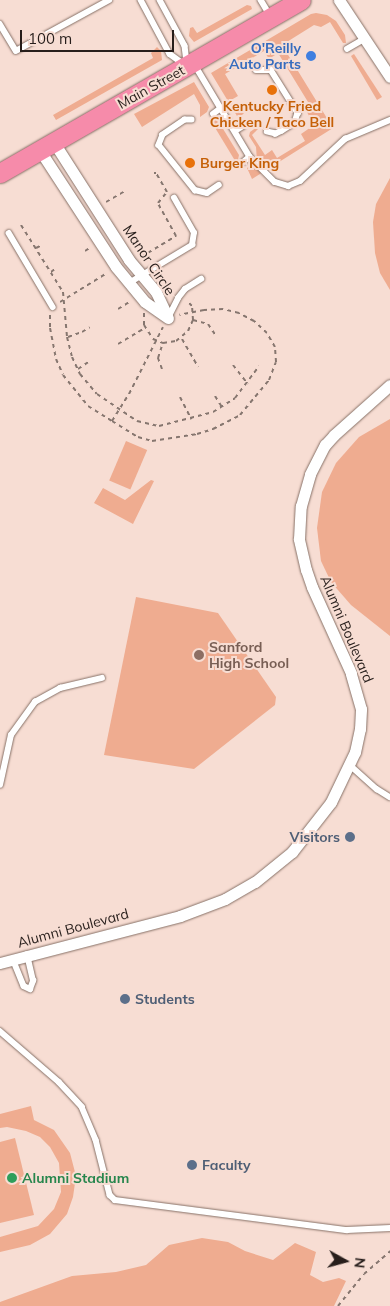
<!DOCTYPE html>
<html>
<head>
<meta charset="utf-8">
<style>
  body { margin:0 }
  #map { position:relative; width:390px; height:1306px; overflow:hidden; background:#f7ddd3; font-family:Mulish,sans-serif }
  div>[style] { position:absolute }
  .green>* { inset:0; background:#efac90; transform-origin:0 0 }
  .path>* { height:2px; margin-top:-1px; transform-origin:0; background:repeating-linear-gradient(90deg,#86766f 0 4px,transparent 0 8px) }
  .roads { filter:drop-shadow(0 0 1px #877167) drop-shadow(0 0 1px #877167) }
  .service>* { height:5.5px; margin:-2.75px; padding:0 2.75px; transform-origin:2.75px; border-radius:2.75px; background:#fff }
  .minor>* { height:11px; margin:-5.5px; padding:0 5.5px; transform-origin:5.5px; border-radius:5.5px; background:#fff }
  .trunk>* { height:19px; margin:-9.5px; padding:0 9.5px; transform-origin:9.5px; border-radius:9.5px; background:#f68baa }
  .dots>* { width:14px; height:14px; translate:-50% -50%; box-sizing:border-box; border:2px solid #f7ddd3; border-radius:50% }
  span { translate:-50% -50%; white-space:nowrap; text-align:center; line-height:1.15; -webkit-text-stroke:4px #f7ddd3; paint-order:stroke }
  .shop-label { font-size:14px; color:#366cbe; font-weight:700 }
  .right { translate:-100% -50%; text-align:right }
  .street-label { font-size:14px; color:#271e1b }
  .food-label { font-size:14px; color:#c56008; font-weight:700 }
  .left { translate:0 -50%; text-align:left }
  .education-label { font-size:14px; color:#785e54; font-weight:700 }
  .service-label { font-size:14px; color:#4e5e75; font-weight:700 }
  .leisure-label { font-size:14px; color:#27864d; font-weight:700 }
  .north { position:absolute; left:320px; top:1236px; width:50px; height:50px; -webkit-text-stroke:4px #f7ddd3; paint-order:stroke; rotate:97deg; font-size:14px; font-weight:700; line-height:20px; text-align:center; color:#271e1b }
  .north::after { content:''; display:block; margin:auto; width:18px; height:22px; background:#271e1b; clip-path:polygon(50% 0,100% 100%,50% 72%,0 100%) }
  .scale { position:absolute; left:20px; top:30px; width:154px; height:22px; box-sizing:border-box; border:2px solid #271e1b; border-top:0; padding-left:6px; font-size:15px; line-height:18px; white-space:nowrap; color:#271e1b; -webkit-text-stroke:4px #f7ddd3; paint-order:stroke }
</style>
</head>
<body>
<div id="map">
  <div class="green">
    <i style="clip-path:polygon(247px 5px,251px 6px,252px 9px,194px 42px,189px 36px,190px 28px,193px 27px,197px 33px)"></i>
    <i style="clip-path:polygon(316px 13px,327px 15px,336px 21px,345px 35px,346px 43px,343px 43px,330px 22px,321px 27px,314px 25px,282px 45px,333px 128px,252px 179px,247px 168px,257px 161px,256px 147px,249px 136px,250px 132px,257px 127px,259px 128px,252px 135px,265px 155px,272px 150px,277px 158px,305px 141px,301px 134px,317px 123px,313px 116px,310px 118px,306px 110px,308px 102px,278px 53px,269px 59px,264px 51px,225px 74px,238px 96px,231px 100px,239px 113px,247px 110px,241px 116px,237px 116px,211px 73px,311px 14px)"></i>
    <i style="clip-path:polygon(157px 47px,161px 51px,162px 60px,56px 120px,53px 115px,153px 58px,151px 53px)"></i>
    <i style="clip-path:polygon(354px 54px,382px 97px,377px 100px,351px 56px)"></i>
    <i style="clip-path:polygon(194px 82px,209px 107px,207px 112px,200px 117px,200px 105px,194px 94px,142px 127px,134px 114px)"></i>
    <i style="clip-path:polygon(213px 119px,217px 119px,239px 155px,237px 164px,211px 121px)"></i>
    <i style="clip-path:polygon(390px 178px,390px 290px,380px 273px,375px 253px,373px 222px,376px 204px)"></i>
    <i style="clip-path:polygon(390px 419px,390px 636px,351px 605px,331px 582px,321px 561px,317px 528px,322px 492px,336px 463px,359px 437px)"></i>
    <i style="left:126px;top:441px;width:23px;height:43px;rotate:23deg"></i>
    <i style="clip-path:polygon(151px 480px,154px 481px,133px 524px,94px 503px,103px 488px,125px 500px)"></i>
    <i style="clip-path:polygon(136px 597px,218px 613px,276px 697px,275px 705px,194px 769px,104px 755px)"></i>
    <i style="clip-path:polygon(31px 1106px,34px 1120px,54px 1130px,70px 1153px,76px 1176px,73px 1197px,67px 1214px,50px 1234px,30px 1245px,0 1252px,0 1237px,38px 1226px,54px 1209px,61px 1192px,59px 1163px,50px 1147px,40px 1137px,26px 1131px,7px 1127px,0 1128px,0 1114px)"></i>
    <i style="clip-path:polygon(15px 1138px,34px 1215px,0 1223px,0 1142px)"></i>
    <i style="clip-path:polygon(202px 1238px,228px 1242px,245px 1251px,273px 1260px,295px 1243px,316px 1252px,310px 1275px,323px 1282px,339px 1278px,346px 1281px,334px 1306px,0 1306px,0 1302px,72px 1276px,116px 1272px,146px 1265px,169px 1245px)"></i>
  </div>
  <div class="path">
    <i style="left:106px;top:202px;width:22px;rotate:-30deg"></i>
    <i style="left:21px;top:225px;width:79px;rotate:57.9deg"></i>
    <i style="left:63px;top:292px;width:45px;rotate:84.9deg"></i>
    <i style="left:67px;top:337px;width:21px;rotate:76deg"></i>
    <i style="left:72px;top:357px;width:19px;rotate:65deg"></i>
    <i style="left:80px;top:374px;width:26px;rotate:50deg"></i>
    <i style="left:97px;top:394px;width:48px;rotate:34deg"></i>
    <i style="left:137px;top:421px;width:23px;rotate:13deg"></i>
    <i style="left:159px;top:426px;width:56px;rotate:-14.5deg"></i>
    <i style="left:213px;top:412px;width:26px;rotate:-32deg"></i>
    <i style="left:235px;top:398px;width:40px;rotate:-53deg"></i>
    <i style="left:36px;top:248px;width:7px;rotate:-27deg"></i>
    <i style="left:85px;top:251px;width:7px;rotate:-34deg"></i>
    <i style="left:141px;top:257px;width:41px;rotate:-31deg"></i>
    <i style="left:176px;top:236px;width:38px;rotate:-119deg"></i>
    <i style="left:158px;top:203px;width:14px;rotate:-51deg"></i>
    <i style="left:167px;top:192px;width:22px;rotate:-120deg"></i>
    <i style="left:156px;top:173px;width:2px;rotate:180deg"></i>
    <i style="left:51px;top:272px;width:6px;rotate:-39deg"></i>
    <i style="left:60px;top:302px;width:55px;rotate:-31.7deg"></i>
    <i style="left:118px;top:309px;width:15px;rotate:-32deg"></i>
    <i style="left:144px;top:313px;width:12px;rotate:90deg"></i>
    <i style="left:144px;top:325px;width:17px;rotate:57deg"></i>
    <i style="left:153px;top:339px;width:11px;rotate:22deg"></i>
    <i style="left:163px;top:343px;width:13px;rotate:-9deg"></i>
    <i style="left:176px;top:341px;width:16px;rotate:-40deg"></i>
    <i style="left:188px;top:331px;width:12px;rotate:-66deg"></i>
    <i style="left:193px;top:320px;width:14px;rotate:-94deg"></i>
    <i style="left:192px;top:306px;width:7px;rotate:-135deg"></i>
    <i style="left:50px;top:315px;width:13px;rotate:90deg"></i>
    <i style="left:50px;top:328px;width:32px;rotate:79deg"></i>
    <i style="left:56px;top:359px;width:17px;rotate:66deg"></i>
    <i style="left:63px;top:375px;width:40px;rotate:51deg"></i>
    <i style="left:88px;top:406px;width:28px;rotate:32deg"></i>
    <i style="left:112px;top:421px;width:32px;rotate:-58deg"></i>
    <i style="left:129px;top:394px;width:75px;rotate:-63.1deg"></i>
    <i style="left:193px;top:320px;width:16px;rotate:15deg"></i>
    <i style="left:208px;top:324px;width:14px;rotate:56deg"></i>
    <i style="left:68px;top:337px;width:15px;rotate:-20deg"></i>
    <i style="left:82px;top:332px;width:9px;rotate:-32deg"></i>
    <i style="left:182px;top:339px;width:32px;rotate:60deg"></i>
    <i style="left:118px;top:344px;width:31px;rotate:-31deg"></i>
    <i style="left:233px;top:365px;width:24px;rotate:52deg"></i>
    <i style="left:78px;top:369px;width:14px;rotate:-34deg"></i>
    <i style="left:162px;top:369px;width:12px;rotate:-110deg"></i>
    <i style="left:158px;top:358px;width:16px;rotate:-72deg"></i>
    <i style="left:215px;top:396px;width:13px;rotate:58deg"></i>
    <i style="left:180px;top:397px;width:25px;rotate:63deg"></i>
    <i style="left:112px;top:421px;width:31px;rotate:32deg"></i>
    <i style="left:138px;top:437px;width:15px;rotate:16deg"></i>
    <i style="left:152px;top:441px;width:46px;rotate:-8.8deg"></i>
    <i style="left:197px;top:434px;width:17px;rotate:-17deg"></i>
    <i style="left:213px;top:429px;width:30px;rotate:-27deg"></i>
    <i style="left:240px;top:415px;width:45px;rotate:-50.4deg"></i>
    <i style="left:269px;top:380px;width:19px;rotate:-69deg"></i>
    <i style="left:276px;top:362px;width:15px;rotate:-94deg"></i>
    <i style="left:275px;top:347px;width:16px;rotate:-120deg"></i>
    <i style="left:267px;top:333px;width:18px;rotate:-137deg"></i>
    <i style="left:254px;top:321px;width:17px;rotate:-152deg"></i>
    <i style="left:239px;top:313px;width:16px;rotate:-166deg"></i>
    <i style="left:223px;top:309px;width:19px;rotate:177deg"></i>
    <i style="left:204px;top:310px;width:25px;rotate:169deg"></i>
    <i style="left:338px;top:1306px;width:41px;rotate:-50.9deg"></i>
    <i style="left:364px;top:1274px;width:35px;rotate:-41deg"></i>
  </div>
  <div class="roads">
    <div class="service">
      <i style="left:141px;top:0;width:61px;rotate:61.8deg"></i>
      <i style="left:170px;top:54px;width:17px;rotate:36deg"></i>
      <i style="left:160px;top:0;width:52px;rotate:61.5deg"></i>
      <i style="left:185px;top:46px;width:16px;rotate:83deg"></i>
      <i style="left:261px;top:0;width:17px;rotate:59deg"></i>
      <i style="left:0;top:24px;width:31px;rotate:59deg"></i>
      <i style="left:16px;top:51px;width:106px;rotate:-28.7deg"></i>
      <i style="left:347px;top:49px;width:20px;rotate:-30deg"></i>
      <i style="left:195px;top:65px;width:107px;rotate:59.1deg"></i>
      <i style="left:250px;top:157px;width:8px;rotate:140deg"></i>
      <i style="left:256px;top:70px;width:15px"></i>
      <i style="left:271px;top:70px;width:51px;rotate:57.9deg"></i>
      <i style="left:298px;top:113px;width:10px;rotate:107deg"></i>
      <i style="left:295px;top:123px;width:15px;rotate:148deg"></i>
      <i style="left:282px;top:131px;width:7px;rotate:153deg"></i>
      <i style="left:276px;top:134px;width:9px;rotate:-167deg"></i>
      <i style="left:213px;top:114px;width:10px;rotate:-37deg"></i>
      <i style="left:192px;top:120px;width:7px;rotate:180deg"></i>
      <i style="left:185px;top:120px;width:27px;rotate:146deg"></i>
      <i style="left:163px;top:135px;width:11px;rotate:112deg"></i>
      <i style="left:159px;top:145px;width:58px;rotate:51.3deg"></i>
      <i style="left:195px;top:190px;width:12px;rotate:14deg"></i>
      <i style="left:207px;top:193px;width:14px;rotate:-34deg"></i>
      <i style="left:235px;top:131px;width:9px;rotate:-32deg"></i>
      <i style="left:250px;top:157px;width:35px;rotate:45deg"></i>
      <i style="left:275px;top:182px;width:14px;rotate:17deg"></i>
      <i style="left:288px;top:186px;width:13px;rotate:-23deg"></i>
      <i style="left:300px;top:181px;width:62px;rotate:-43deg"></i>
      <i style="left:345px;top:139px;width:49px;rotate:-22.9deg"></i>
      <i style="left:9px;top:233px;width:86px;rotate:59.3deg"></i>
      <i style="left:129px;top:283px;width:74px;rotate:-31.1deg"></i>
      <i style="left:192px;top:245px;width:12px;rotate:-81deg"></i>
      <i style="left:194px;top:233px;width:40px;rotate:-119.7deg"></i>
      <i style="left:168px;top:318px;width:22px;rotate:-63deg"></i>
      <i style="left:178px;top:298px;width:11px;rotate:-52deg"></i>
      <i style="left:185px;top:289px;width:19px;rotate:-32deg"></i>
      <i style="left:350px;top:765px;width:36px;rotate:42deg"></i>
      <i style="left:377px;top:789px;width:15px;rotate:32deg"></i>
      <i style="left:0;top:785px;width:51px;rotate:-77.6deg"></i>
      <i style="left:11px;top:735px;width:41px;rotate:-54deg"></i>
      <i style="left:35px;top:702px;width:29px;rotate:-29deg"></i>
      <i style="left:60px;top:688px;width:43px;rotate:-13.4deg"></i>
      <i style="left:13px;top:959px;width:29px;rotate:68deg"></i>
      <i style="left:24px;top:986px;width:7px;rotate:27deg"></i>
      <i style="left:30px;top:989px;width:9px;rotate:-69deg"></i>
      <i style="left:33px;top:981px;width:27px;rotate:-103deg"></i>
      <i style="left:0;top:1031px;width:78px;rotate:40.8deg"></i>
      <i style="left:59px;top:1082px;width:34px;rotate:47deg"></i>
      <i style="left:82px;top:1107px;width:36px;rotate:67deg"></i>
      <i style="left:96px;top:1140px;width:57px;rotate:75.7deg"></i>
      <i style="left:110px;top:1195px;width:7px;rotate:45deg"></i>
      <i style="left:115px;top:1200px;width:234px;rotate:7.4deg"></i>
      <i style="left:347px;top:1230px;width:43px;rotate:-2.7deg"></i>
    </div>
    <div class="minor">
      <i style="left:339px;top:0;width:92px;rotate:56.5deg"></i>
      <i style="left:53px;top:141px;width:141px;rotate:57.4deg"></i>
      <i style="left:129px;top:260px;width:42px;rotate:49.8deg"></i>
      <i style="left:156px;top:292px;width:26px;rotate:65deg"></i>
      <i style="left:39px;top:149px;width:141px;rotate:56.9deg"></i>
      <i style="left:116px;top:267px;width:45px;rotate:50.4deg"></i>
      <i style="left:145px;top:302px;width:28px;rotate:35deg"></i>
      <i style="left:0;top:963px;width:186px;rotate:-14.6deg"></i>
      <i style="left:180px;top:916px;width:48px;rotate:-20.7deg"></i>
      <i style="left:225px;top:899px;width:34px;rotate:-30deg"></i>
      <i style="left:255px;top:882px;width:48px;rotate:-39deg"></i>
      <i style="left:292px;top:852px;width:63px;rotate:-52deg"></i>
      <i style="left:331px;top:802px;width:55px;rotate:-64.4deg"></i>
      <i style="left:355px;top:752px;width:24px;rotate:-78deg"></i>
      <i style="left:360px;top:729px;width:20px;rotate:-87deg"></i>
      <i style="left:361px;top:709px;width:37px;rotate:-106deg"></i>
      <i style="left:351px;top:673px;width:94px;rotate:-114.4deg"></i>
      <i style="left:312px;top:587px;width:18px;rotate:-109deg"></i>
      <i style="left:306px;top:570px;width:32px;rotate:-103deg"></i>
      <i style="left:299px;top:539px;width:33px;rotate:-87deg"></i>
      <i style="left:301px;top:506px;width:33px;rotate:-74deg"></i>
      <i style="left:310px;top:474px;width:33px;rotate:-63deg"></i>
      <i style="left:325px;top:445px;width:13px;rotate:-48deg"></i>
      <i style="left:334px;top:435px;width:75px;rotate:-41.8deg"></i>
    </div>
    <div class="trunk">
      <i style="left:0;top:173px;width:347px;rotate:-29.9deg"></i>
    </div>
  </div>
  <div class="dots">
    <i style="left:311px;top:56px;background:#3f7fe0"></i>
    <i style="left:272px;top:90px;background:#e8710a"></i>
    <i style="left:190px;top:163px;background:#e8710a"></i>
    <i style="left:199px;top:655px;background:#8d6e63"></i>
    <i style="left:350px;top:837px;background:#5c6f8a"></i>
    <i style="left:125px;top:999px;background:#5c6f8a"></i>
    <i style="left:192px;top:1165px;background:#5c6f8a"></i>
    <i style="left:12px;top:1178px;background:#2e9e5b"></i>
  </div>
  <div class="shop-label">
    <span class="right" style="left:301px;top:56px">O'Reilly<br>Auto Parts</span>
  </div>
  <div class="street-label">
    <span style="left:151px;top:87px;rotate:-29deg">Main Street</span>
    <span style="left:149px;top:260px;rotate:56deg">Manor Circle</span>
    <span style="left:347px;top:629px;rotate:67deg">Alumni Boulevard</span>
    <span style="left:73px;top:928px;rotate:-15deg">Alumni Boulevard</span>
  </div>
  <div class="food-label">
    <span style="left:272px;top:114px">Kentucky Fried<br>Chicken / Taco Bell</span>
    <span class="left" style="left:200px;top:163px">Burger King</span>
  </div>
  <div class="education-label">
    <span class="left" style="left:209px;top:655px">Sanford<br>High School</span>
  </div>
  <div class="service-label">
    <span class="right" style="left:340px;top:837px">Visitors</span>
    <span class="left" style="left:135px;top:999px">Students</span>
    <span class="left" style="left:202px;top:1165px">Faculty</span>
  </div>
  <div class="leisure-label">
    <span class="left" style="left:22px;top:1178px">Alumni Stadium</span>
  </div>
  <div class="north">N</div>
  <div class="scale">100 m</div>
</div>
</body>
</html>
